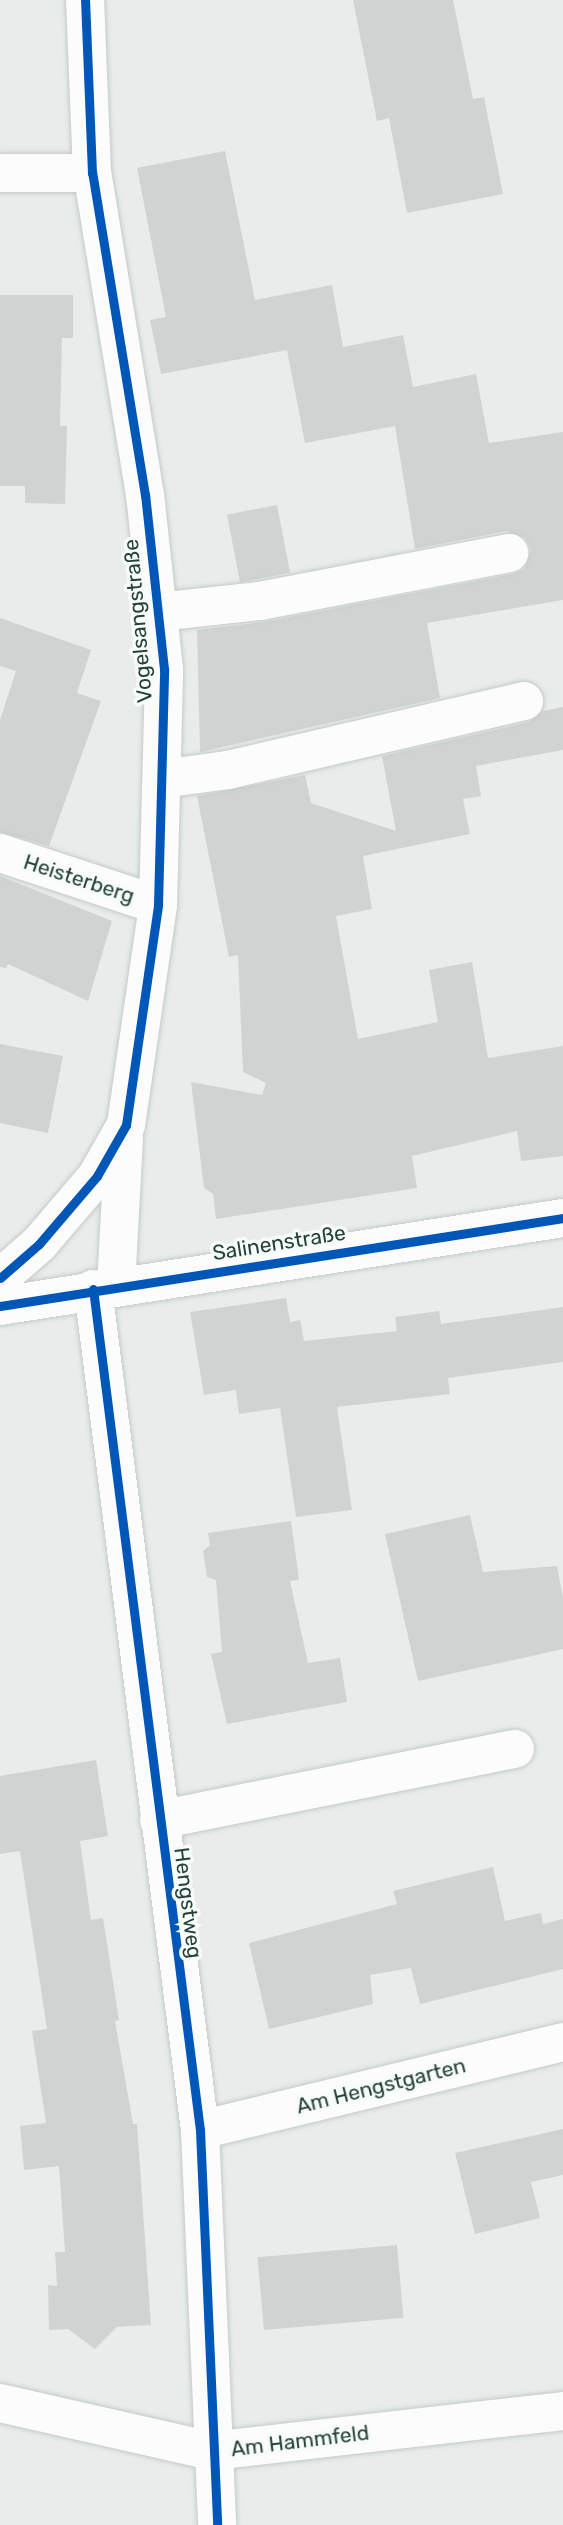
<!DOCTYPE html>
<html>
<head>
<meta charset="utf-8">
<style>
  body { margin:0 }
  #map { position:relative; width:563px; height:2525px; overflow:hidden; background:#e8edeb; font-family:Rubik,sans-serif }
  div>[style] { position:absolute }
  .building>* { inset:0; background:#cfd4d2; transform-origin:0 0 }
  .roads { filter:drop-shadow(0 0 2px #c5cac8) drop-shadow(0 0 2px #c5cac8) }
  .minor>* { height:38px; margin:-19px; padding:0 19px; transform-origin:19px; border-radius:19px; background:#fcfcfc }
  .cycleway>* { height:9px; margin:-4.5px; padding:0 4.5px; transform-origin:4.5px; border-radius:4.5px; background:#0057b8 }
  span { translate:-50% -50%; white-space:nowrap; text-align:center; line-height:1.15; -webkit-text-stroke:7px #f7fbf9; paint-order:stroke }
  .street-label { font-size:21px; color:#24423a }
</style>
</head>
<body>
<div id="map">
  <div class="building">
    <i style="clip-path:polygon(353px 0,453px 0,473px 99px,484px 97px,503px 194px,407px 213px,389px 118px,377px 121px)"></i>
    <i style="clip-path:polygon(225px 151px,255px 300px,332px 285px,343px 347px,403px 335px,413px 387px,476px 374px,489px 443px,563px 432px,563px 600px,427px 623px,440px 698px,200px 752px,197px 630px,264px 622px,513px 574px,524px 569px,531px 550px,525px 538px,506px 531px,415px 549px,395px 426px,305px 443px,287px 350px,161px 374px,150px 320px,166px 317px,137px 168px)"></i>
    <i style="clip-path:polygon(0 295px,73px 295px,73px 338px,62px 338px,60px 426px,67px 426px,65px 504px,25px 503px,25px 486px,0 486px)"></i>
    <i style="left:277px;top:505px;width:69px;height:51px;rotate:79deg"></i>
    <i style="clip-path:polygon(0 618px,91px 650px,77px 693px,101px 701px,49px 846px,0 832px,0 720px,16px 671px,0 666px)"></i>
    <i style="clip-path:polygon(563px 707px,563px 750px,476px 766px,481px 796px,463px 799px,470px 834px,363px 856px,372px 909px,336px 916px,358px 1039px,438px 1022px,429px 970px,472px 962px,488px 1058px,563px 1046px,563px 1156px,521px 1161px,517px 1131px,412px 1156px,417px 1188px,216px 1219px,213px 1194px,204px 1188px,191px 1082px,262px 1095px,266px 1083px,243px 1072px,238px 955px,229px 957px,197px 796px,305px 775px,311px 803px,396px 831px,382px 756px,529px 722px,543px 711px)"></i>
    <i style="clip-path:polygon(0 876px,112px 921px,88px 1001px,8px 964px,6px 968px,0 967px)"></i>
    <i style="clip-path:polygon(0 1044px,63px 1056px,48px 1133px,0 1123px)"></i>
    <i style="clip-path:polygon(286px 1298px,290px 1322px,300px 1320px,304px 1341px,397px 1331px,395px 1317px,439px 1311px,441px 1324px,563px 1307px,563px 1362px,448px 1378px,450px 1394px,337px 1407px,352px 1510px,296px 1517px,280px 1408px,239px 1414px,236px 1390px,204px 1395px,190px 1312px)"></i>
    <i style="clip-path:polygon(470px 1515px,483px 1572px,557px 1566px,563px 1598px,563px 1649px,418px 1681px,385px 1534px)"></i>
    <i style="clip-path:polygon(291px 1521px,299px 1580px,290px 1581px,308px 1663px,340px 1658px,347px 1702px,227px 1724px,211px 1654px,222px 1652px,216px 1580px,207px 1577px,203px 1551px,210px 1545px,208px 1533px)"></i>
    <i style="clip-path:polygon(96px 1760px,108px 1836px,80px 1841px,91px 1920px,103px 1918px,119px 2020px,115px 2021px,133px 2124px,137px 2124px,151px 2325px,117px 2327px,95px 2349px,68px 2329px,49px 2330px,48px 2285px,57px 2286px,55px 2252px,65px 2252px,59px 2166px,24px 2170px,20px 2126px,46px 2123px,32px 2031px,47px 2029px,20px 1851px,0 1854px,0 1776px)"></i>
    <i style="clip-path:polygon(493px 1867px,505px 1921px,541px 1913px,543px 1924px,563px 1919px,563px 1969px,420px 2004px,411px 1968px,370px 1975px,373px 2004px,269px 2029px,249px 1943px,397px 1904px,393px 1891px)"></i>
    <i style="clip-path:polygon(563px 2129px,563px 2175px,531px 2182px,540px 2218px,475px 2234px,455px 2153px)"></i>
    <i style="left:397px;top:2245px;width:73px;height:140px;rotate:85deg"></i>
  </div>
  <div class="roads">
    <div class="minor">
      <i style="left:0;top:173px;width:92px"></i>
      <i style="left:158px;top:612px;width:103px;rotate:-6.2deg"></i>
      <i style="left:260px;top:601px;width:254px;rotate:-10.9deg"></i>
      <i style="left:162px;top:779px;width:67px;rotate:-7.8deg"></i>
      <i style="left:228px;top:770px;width:304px;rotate:-13.1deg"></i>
      <i style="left:0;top:853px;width:166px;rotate:18.2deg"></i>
      <i style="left:0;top:1278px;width:52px;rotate:-41.1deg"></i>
      <i style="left:39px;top:1244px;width:89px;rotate:-49.5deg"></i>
      <i style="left:97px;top:1176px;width:59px;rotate:-60.4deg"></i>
      <i style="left:126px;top:1125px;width:222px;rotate:-81.7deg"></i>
      <i style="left:158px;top:905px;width:236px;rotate:-88.5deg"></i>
      <i style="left:164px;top:669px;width:175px;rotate:-96.2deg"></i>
      <i style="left:145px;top:495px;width:326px;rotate:-99.3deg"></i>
      <i style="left:92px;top:173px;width:173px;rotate:-92.3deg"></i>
      <i style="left:116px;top:1286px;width:148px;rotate:-86.9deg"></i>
      <i style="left:93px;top:1289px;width:848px;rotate:82.75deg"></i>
      <i style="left:200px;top:2130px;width:395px;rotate:87.5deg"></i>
      <i style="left:0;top:1306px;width:570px;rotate:-8.88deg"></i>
      <i style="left:159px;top:1820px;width:363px;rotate:-11.3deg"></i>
      <i style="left:200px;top:2130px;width:374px;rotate:-13.6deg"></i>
      <i style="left:0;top:2403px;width:217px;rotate:12.8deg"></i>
      <i style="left:212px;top:2451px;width:353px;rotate:-6.5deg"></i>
    </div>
  </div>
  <div class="cycleway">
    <i style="left:0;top:1278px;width:52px;rotate:-41.1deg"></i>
    <i style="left:39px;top:1244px;width:89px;rotate:-49.5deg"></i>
    <i style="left:97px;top:1176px;width:59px;rotate:-60.4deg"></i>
    <i style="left:126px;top:1125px;width:222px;rotate:-81.7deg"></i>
    <i style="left:158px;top:905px;width:236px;rotate:-88.5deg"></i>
    <i style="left:164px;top:669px;width:175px;rotate:-96.2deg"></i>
    <i style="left:145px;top:495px;width:326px;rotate:-99.3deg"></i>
    <i style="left:92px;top:173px;width:173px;rotate:-92.3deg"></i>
    <i style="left:93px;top:1289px;width:848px;rotate:82.75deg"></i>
    <i style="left:200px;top:2130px;width:395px;rotate:87.5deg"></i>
    <i style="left:0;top:1306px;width:570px;rotate:-8.88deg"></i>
  </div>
  <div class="street-label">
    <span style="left:138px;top:621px;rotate:-95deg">Vogelsangstraße</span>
    <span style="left:79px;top:879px;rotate:18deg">Heisterberg</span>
    <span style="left:279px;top:1243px;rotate:-9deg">Salinenstraße</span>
    <span style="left:188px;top:1903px;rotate:83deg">Hengstweg</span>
    <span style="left:381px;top:2086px;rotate:-14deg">Am Hengstgarten</span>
    <span style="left:300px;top:2441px;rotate:-7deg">Am Hammfeld</span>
  </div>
</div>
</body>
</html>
